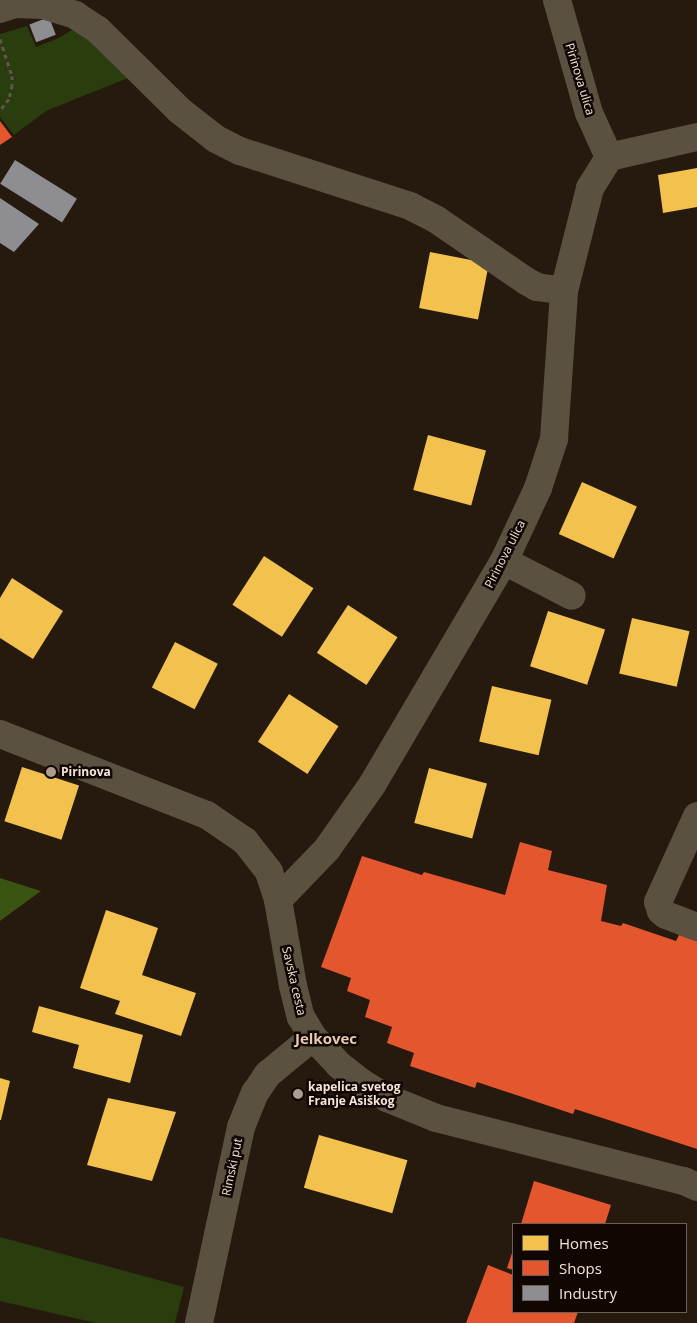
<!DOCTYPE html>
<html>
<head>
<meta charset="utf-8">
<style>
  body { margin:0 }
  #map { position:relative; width:697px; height:1323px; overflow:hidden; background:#26190e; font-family:"Open Sans",sans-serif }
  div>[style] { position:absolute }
  .green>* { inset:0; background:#2a3d0e }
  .forest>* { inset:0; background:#3a5411 }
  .homes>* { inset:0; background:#f2c14e; transform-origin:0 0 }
  .shops>* { inset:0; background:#e4572e }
  .industry>* { inset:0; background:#8d8d92; transform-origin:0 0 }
  .path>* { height:3px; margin-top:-1.5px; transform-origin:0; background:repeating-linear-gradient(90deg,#61584b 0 4px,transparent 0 8px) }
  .minor>* { height:28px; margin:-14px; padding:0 14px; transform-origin:14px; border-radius:14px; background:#5a5140 }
  .dots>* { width:14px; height:14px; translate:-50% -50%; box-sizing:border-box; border:2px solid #100602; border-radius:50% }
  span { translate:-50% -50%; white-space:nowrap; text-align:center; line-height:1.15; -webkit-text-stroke:5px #100602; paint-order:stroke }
  .street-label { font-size:12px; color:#f6e4d8 }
  .poi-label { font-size:12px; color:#f6e4d8; font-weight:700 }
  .left { translate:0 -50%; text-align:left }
  .quarter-label { font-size:15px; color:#e9c8b0; font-weight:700 }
  .legend { position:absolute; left:512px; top:1223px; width:175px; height:90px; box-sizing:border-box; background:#100602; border:1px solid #6c5f58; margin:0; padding:6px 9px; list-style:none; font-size:15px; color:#f6e4d8 }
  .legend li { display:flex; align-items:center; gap:10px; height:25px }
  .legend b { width:25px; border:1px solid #6c5f58 }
</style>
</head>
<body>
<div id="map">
  <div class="green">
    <i style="clip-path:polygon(27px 26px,36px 47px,59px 38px,76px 27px,128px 78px,46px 111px,14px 135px,0 117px,0 34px)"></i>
    <i style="clip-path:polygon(0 1237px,184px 1287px,175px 1323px,96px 1323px,0 1301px)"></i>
  </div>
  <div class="forest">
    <i style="clip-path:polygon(0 878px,41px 891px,0 921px)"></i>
  </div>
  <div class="homes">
    <i style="clip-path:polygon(697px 168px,697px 207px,663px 213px,658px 175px)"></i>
    <i style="left:430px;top:252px;width:60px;height:57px;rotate:11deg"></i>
    <i style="left:428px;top:435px;width:60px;height:57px;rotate:15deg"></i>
    <i style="left:582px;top:482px;width:60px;height:57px;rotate:24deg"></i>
    <i style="left:264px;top:556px;width:59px;height:58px;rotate:33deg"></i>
    <i style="clip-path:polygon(12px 578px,63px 611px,33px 659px,0 638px,0 598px)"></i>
    <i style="left:348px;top:605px;width:59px;height:57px;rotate:33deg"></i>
    <i style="left:548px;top:611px;width:60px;height:58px;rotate:18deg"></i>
    <i style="left:632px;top:618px;width:59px;height:57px;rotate:13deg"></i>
    <i style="left:175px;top:642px;width:48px;height:51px;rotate:27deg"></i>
    <i style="left:492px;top:686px;width:61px;height:57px;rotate:13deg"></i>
    <i style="left:289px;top:694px;width:59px;height:57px;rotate:33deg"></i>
    <i style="left:22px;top:767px;width:60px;height:57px;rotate:18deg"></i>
    <i style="left:429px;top:768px;width:60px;height:57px;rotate:15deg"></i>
    <i style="clip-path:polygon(106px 910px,158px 928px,142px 975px,196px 993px,181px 1036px,115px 1014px,120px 1001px,80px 988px)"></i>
    <i style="clip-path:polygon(39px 1006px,143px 1035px,130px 1083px,73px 1068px,79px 1045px,32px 1032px)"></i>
    <i style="clip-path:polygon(0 1078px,10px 1081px,1px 1120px,0 1120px)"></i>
    <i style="clip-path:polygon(108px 1098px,176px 1112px,152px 1181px,87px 1165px)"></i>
    <i style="left:319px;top:1135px;width:92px;height:55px;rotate:16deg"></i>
  </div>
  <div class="shops">
    <i style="clip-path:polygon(0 121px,12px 137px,0 145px)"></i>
    <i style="clip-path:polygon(520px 842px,552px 851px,548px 870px,607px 885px,601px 921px,621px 926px,623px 923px,676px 941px,679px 935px,697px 941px,697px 1149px,575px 1109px,573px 1114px,477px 1082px,475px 1088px,410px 1066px,414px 1053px,387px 1043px,392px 1027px,365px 1017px,370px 1000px,347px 991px,351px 978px,321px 967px,362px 856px,422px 875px,424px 872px,505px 895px)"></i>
    <i style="clip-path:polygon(534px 1181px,611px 1205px,605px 1224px,521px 1224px)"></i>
    <i style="clip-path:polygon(513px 1250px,513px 1270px,507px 1268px)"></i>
    <i style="clip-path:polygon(488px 1265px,513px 1275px,513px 1312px,578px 1312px,574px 1323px,466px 1323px)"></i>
  </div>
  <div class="industry">
    <i style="left:49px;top:17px;width:19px;height:21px;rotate:69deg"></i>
    <i style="left:15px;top:160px;width:73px;height:28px;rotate:32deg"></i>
    <i style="clip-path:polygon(0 198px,39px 224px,14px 252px,0 243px)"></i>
  </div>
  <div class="path">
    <i style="left:0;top:39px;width:39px;rotate:72deg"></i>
    <i style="left:12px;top:76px;width:9px;rotate:90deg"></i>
    <i style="left:12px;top:85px;width:14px;rotate:102deg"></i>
    <i style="left:9px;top:99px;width:14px;rotate:129deg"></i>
  </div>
  <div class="minor">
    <i style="left:557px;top:0;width:117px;rotate:74.2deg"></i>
    <i style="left:589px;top:113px;width:48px;rotate:65.6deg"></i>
    <i style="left:0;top:9px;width:16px;rotate:-18deg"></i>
    <i style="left:15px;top:4px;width:28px;rotate:2deg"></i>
    <i style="left:43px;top:5px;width:34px;rotate:17deg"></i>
    <i style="left:75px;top:15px;width:27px;rotate:33deg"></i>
    <i style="left:98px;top:30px;width:114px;rotate:44.6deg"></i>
    <i style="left:179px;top:110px;width:47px;rotate:38.1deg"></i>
    <i style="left:216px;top:139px;width:27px;rotate:27deg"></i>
    <i style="left:240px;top:151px;width:179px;rotate:17.9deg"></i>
    <i style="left:410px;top:206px;width:30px;rotate:27deg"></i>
    <i style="left:437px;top:220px;width:108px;rotate:34.4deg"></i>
    <i style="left:526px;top:281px;width:13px;rotate:29deg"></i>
    <i style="left:537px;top:287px;width:27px;rotate:8deg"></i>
    <i style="left:504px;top:561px;width:76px;rotate:27.2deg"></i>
    <i style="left:0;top:734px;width:222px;rotate:21.4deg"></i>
    <i style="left:207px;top:815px;width:46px;rotate:34.4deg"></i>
    <i style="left:245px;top:841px;width:39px;rotate:52deg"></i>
    <i style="left:269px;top:872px;width:29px;rotate:72deg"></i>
    <i style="left:278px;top:900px;width:87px;rotate:80.1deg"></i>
    <i style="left:293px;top:986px;width:32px;rotate:76deg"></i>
    <i style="left:301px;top:1017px;width:23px;rotate:59deg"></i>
    <i style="left:313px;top:1037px;width:38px;rotate:47deg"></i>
    <i style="left:339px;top:1065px;width:29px;rotate:38deg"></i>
    <i style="left:362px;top:1083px;width:29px;rotate:31deg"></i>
    <i style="left:387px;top:1098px;width:53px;rotate:22.2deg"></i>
    <i style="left:436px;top:1118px;width:256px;rotate:14.3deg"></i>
    <i style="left:684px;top:1181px;width:14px;rotate:25deg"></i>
    <i style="left:697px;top:816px;width:94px;rotate:114.4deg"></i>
    <i style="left:658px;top:902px;width:9px;rotate:72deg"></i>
    <i style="left:661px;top:911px;width:6px;rotate:39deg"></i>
    <i style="left:666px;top:915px;width:33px;rotate:21deg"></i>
    <i style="left:278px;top:900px;width:71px;rotate:-46.1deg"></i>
    <i style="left:327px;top:849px;width:78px;rotate:-54.9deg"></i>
    <i style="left:372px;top:785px;width:260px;rotate:-59.5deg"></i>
    <i style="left:504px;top:561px;width:81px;rotate:-65deg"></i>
    <i style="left:538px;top:488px;width:52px;rotate:-71.9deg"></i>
    <i style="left:554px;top:439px;width:148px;rotate:-86.1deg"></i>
    <i style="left:564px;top:291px;width:106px;rotate:-75.8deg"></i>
    <i style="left:590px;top:188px;width:36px;rotate:-58deg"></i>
    <i style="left:609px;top:157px;width:90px;rotate:-12.8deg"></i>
    <i style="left:199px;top:1323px;width:200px;rotate:-77.9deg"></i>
    <i style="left:241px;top:1127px;width:37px;rotate:-68deg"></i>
    <i style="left:255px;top:1093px;width:23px;rotate:-56deg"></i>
    <i style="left:268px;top:1074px;width:58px;rotate:-39.4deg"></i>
  </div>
  <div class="dots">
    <i style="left:51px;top:772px;background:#ad9d91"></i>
    <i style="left:298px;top:1094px;background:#ad9d91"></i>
  </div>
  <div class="street-label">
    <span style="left:580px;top:79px;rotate:73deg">Pirinova ulica</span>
    <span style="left:505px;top:554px;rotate:-63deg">Pirinova ulica</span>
    <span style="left:294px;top:981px;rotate:77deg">Savska cesta</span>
    <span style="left:232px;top:1167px;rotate:-78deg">Rimski put</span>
  </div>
  <div class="poi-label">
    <span class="left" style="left:61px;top:772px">Pirinova</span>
    <span class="left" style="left:308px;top:1094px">kapelica svetog<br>Franje Asiškog</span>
  </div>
  <div class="quarter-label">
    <span style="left:326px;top:1039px">Jelkovec</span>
  </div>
  <ul class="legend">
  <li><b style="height:14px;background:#f2c14e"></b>Homes</li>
  <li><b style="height:14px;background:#e4572e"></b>Shops</li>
  <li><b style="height:14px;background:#8d8d92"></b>Industry</li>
  </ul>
</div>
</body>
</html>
